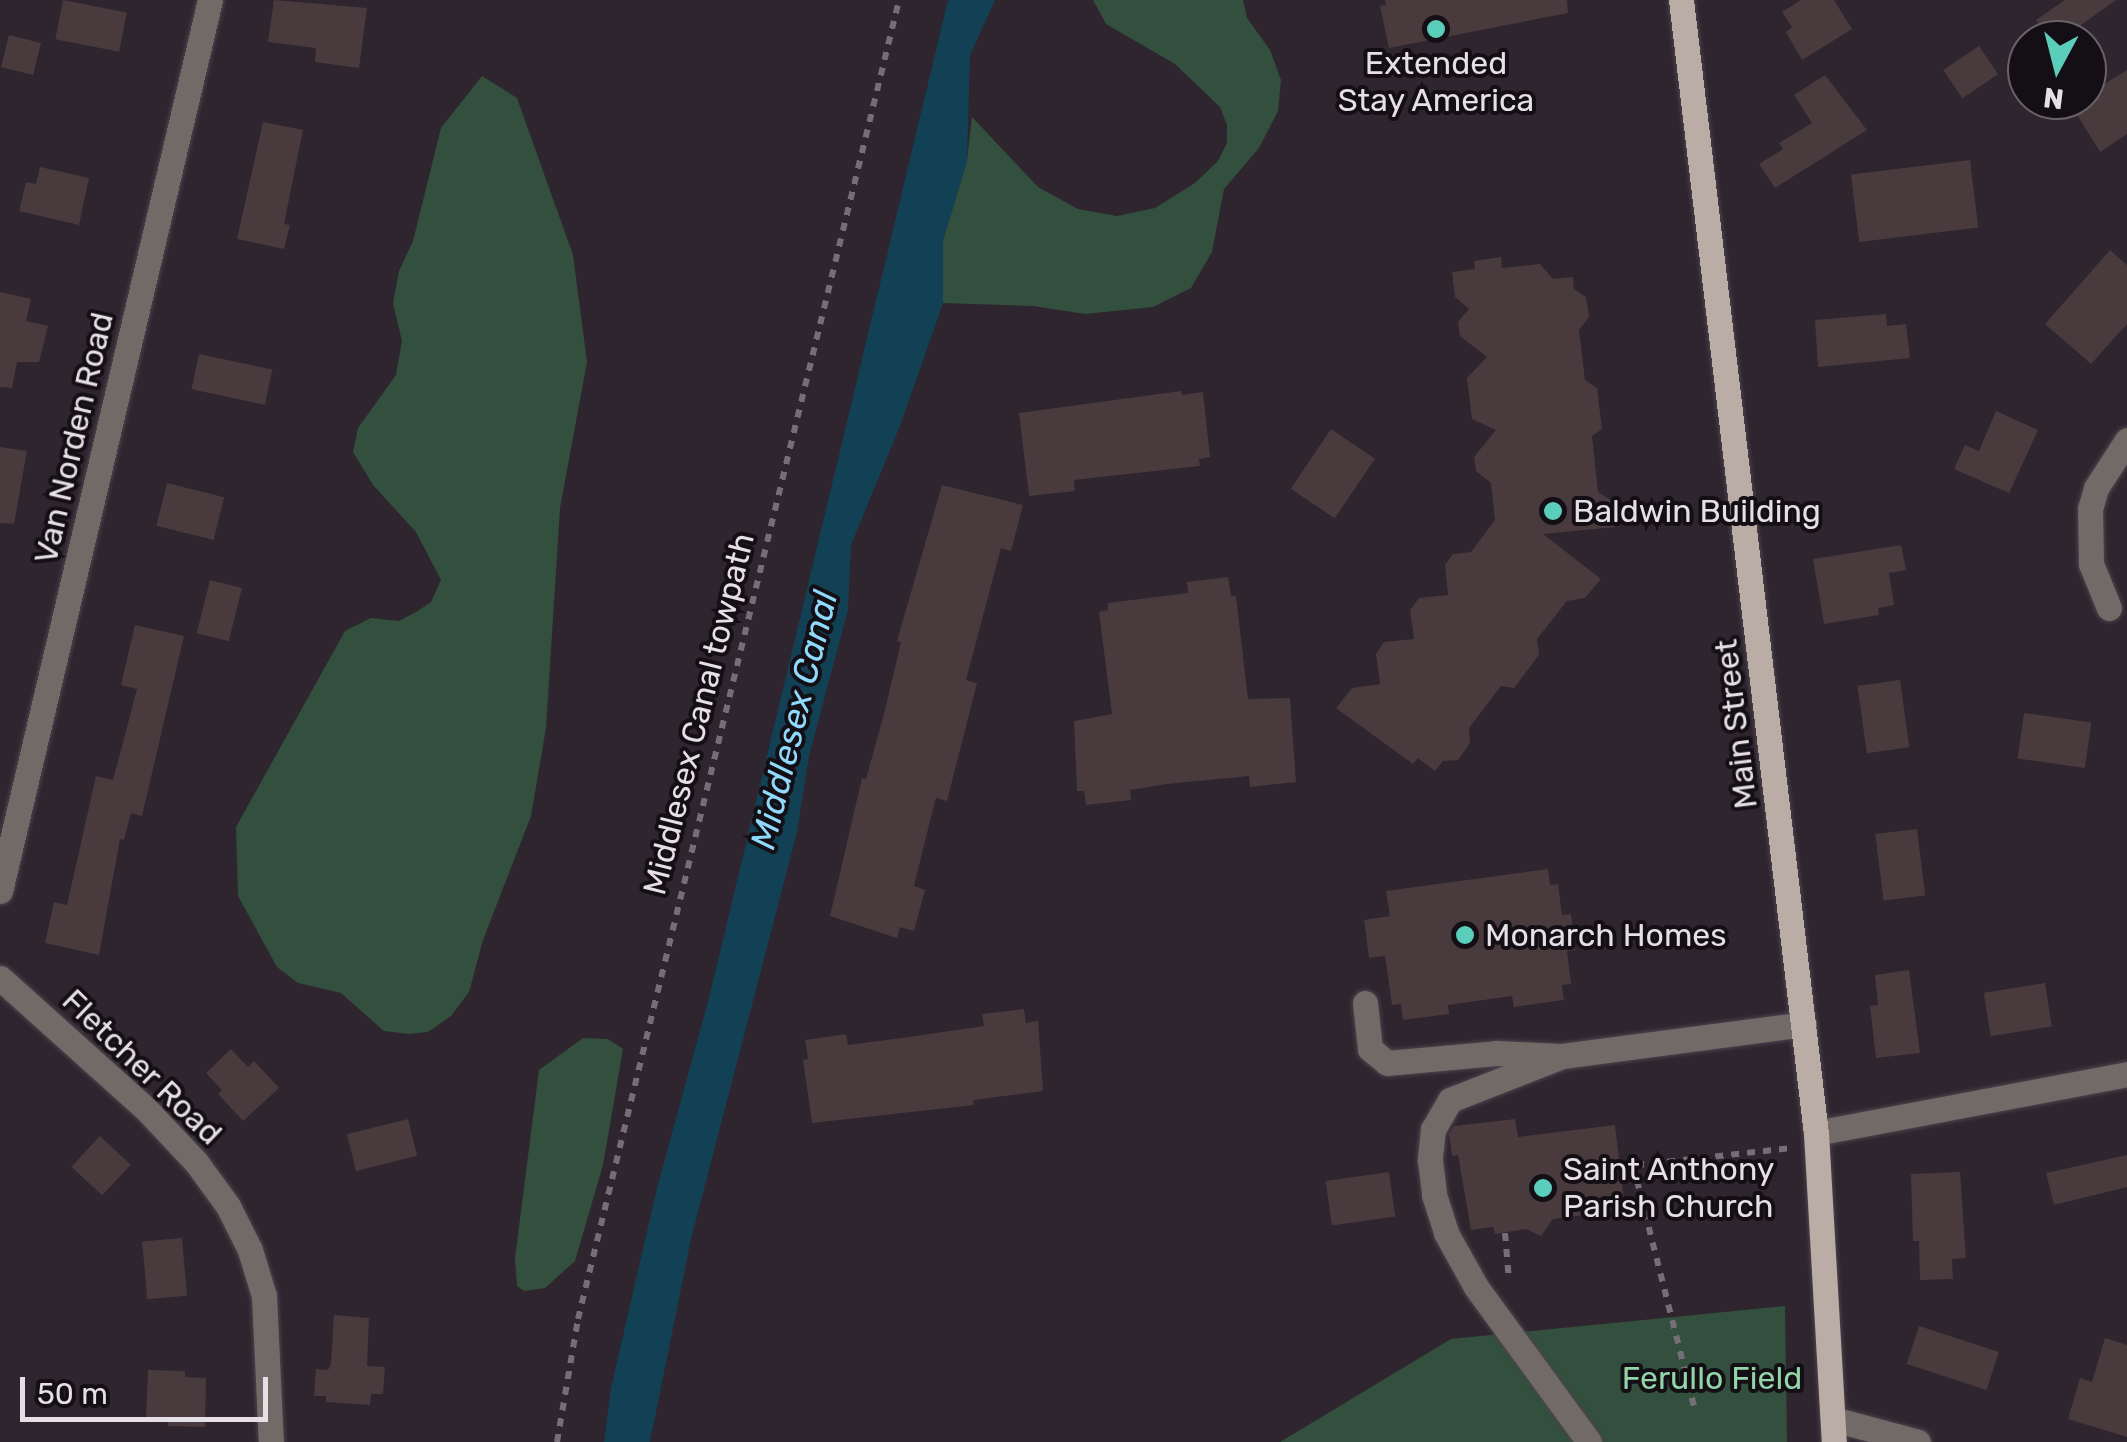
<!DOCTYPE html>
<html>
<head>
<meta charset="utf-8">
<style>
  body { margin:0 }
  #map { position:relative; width:2127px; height:1442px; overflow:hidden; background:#2e252f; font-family:Rubik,sans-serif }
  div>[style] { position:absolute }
  .green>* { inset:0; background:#32503d }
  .water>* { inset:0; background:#124054 }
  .building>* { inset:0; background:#493a3e; transform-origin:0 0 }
  .path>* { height:6px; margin-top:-3px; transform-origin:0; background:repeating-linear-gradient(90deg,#766e77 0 8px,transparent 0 16px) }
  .roads { filter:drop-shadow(0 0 2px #4b434c) drop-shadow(0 0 2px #4b434c) }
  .minor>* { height:25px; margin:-12.5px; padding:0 12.5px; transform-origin:12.5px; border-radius:12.5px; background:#716a67 }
  .major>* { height:25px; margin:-12.5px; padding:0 12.5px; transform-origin:12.5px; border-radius:12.5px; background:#baada5 }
  .dots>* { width:28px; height:28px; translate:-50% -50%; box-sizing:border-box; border:5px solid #140f14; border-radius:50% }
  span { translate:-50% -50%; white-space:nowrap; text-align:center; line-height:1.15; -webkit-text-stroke:8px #140f14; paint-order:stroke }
  .poi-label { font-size:32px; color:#e5dfe6 }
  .left { translate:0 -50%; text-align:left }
  .street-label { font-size:32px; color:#e5dfe6 }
  .park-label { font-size:32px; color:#93d4a9 }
  .water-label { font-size:35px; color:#8fd9fd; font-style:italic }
  .north { position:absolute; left:2007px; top:20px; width:100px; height:100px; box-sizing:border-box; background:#140f14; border:2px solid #686268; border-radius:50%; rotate:187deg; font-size:28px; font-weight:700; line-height:40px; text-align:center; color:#e5dfe6 }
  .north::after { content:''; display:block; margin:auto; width:35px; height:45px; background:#5bcebb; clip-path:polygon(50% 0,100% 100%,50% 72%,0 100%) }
  .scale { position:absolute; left:20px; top:1377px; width:248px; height:45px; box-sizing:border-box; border:5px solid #e5dfe6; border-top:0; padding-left:12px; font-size:30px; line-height:35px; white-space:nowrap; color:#e5dfe6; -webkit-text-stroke:8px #140f14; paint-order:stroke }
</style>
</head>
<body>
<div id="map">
  <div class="green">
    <i style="clip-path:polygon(1093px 0,1243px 0,1247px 18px,1270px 50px,1281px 80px,1278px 111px,1259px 148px,1224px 189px,1212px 252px,1191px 288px,1153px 307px,1085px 314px,1033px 306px,943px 303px,943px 240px,967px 161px,972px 117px,1038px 187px,1078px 209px,1117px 216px,1155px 208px,1195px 183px,1218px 161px,1227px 143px,1227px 125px,1220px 107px,1175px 64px,1106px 24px)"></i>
    <i style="clip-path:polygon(482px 76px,517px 98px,573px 255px,587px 362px,560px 508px,546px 728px,531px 816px,483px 940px,469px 992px,451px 1016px,428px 1032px,409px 1034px,384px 1031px,341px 993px,298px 983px,277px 967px,238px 896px,236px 827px,345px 631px,371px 618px,399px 621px,416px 612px,431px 602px,441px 580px,416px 532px,373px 485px,353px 452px,358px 428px,396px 375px,402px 341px,393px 303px,399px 271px,413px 241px,441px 128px)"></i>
    <i style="clip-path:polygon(583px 1038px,608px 1039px,623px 1049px,603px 1165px,575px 1261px,545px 1288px,524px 1291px,517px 1286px,515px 1258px,539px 1070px)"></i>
    <i style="clip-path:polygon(1785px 1306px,1787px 1442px,1280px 1442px,1451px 1339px)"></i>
  </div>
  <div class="water">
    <i style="clip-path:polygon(948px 0,995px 0,970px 55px,967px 161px,943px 240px,943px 303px,900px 426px,851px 545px,848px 610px,809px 756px,797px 832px,691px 1239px,650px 1442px,604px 1442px,611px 1388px,657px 1188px,709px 998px)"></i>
  </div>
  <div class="building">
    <i style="left:63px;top:0;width:65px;height:40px;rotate:11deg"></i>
    <i style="clip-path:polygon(274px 0,367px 8px,359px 68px,315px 62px,316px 48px,268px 42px)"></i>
    <i style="clip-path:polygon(1385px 0,1567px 0,1568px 13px,1389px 48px,1380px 6px,1386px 5px)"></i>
    <i style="clip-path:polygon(1801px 0,1834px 0,1852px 29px,1802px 60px,1786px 32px,1792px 27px,1782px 12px)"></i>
    <i style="clip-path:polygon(2065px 0,2116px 0,2060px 40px,2050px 40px,2036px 20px)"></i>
    <i style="left:9px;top:35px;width:33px;height:33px;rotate:14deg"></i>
    <i style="left:1979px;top:46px;width:34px;height:43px;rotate:56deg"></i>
    <i style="clip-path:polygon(2127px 70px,2127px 134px,2100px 152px,2071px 105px,2087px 100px,2087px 95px)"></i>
    <i style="clip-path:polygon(1825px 75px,1867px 130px,1775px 188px,1759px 164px,1783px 149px,1779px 143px,1812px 123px,1794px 95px)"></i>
    <i style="clip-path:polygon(263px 122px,303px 130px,284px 224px,290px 225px,284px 249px,237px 239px)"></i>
    <i style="left:1970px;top:160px;width:68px;height:120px;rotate:83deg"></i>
    <i style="clip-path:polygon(40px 167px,89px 178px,79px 225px,19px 211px,26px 182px,36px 184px)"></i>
    <i style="clip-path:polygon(2110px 250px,2127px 265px,2127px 324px,2091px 364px,2045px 324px)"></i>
    <i style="clip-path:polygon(1501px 257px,1502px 268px,1540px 264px,1553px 279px,1573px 277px,1574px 289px,1586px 297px,1589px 317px,1579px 330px,1585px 380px,1597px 388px,1602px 429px,1592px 436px,1598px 492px,1612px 501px,1615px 527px,1543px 534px,1601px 579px,1585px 598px,1567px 601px,1537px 639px,1539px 655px,1514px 688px,1501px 686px,1469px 728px,1470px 743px,1458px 760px,1443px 761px,1435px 771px,1418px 758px,1413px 764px,1336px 708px,1352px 688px,1380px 684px,1376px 654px,1384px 642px,1414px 639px,1410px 610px,1419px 598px,1448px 595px,1445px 565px,1453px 554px,1471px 552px,1495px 520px,1491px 483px,1476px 471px,1474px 457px,1496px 430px,1472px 419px,1467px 378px,1487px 357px,1460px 336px,1458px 322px,1469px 309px,1455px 297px,1452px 272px,1475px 269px,1474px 261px)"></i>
    <i style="clip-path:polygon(0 292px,31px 299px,26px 321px,48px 326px,39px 362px,17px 362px,12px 388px,0 387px)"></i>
    <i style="clip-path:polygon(1886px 314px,1887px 326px,1906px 324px,1910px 358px,1818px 367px,1815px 320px)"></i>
    <i style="left:199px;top:354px;width:75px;height:36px;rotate:12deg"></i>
    <i style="clip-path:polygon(1181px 391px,1182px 395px,1203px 392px,1210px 457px,1199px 459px,1200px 466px,1074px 480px,1075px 491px,1029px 496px,1019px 413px)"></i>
    <i style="clip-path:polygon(1996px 411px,2038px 430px,2009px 493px,1954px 469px,1965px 445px,1979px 451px)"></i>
    <i style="left:1331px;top:429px;width:53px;height:72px;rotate:34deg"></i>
    <i style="clip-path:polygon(0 447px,27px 451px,14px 524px,0 523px)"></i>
    <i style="left:167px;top:483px;width:59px;height:44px;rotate:14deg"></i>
    <i style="clip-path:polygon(942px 485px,1023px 505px,1011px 551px,1001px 548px,966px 680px,977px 683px,947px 801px,936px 798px,927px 833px,914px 886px,925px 890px,914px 931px,900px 927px,897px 938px,830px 916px,862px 778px,866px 779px,885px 710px,901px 642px,897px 641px)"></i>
    <i style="clip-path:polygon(1901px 545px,1906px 570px,1889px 573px,1894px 605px,1878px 608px,1879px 615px,1824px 624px,1813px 559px)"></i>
    <i style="clip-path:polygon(1228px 577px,1231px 596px,1236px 596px,1248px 699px,1290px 698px,1296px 782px,1250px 787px,1249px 776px,1167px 784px,1130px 790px,1131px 800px,1086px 805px,1084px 791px,1077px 791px,1074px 721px,1112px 714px,1099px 612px,1108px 610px,1108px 603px,1188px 593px,1187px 582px)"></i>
    <i style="left:210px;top:580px;width:33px;height:55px;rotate:14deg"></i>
    <i style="clip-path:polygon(135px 625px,184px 636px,142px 816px,131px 813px,124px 840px,120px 839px,99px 955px,45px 943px,54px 902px,67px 905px,96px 776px,113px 780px,137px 689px,121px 685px)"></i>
    <i style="left:1900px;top:680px;width:68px;height:43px;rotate:82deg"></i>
    <i style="left:2024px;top:713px;width:68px;height:46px;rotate:8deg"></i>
    <i style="left:1917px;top:829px;width:67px;height:42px;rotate:83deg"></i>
    <i style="clip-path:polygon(1548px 869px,1550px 885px,1558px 884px,1562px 915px,1571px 914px,1575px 950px,1567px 951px,1571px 984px,1562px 985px,1564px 1000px,1514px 1007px,1512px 996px,1448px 1005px,1449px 1014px,1403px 1020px,1401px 1004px,1392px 1005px,1385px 956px,1369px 958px,1364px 920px,1390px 916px,1386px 891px)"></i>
    <i style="clip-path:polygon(1909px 970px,1920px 1053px,1876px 1058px,1870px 1006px,1878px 1005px,1875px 975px)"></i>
    <i style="left:2045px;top:983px;width:44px;height:62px;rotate:81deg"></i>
    <i style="clip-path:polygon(1024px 1009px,1026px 1023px,1038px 1021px,1043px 1091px,973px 1100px,974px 1105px,812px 1123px,803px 1060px,808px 1059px,805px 1040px,846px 1034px,848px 1045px,909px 1037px,984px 1026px,982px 1014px)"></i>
    <i style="clip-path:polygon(231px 1049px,248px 1067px,254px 1061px,279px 1088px,243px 1121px,218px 1094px,222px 1090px,206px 1073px)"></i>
    <i style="left:408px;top:1119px;width:38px;height:63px;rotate:76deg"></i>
    <i style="clip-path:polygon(1515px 1119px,1518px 1137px,1615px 1125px,1625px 1210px,1553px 1219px,1541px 1236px,1526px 1229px,1495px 1234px,1493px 1227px,1471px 1230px,1458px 1155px,1452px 1156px,1449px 1134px,1454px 1126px)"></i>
    <i style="left:100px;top:1136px;width:42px;height:42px;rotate:43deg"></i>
    <i style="clip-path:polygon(2127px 1155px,2127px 1187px,2054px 1205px,2046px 1173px)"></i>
    <i style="left:1389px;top:1172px;width:45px;height:64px;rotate:82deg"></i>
    <i style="clip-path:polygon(1960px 1172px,1966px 1258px,1952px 1259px,1953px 1279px,1920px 1280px,1919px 1241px,1913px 1241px,1911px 1174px)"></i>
    <i style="left:182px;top:1238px;width:58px;height:40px;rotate:85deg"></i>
    <i style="clip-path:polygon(334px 1315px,369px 1318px,367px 1366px,385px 1367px,383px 1394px,371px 1394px,370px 1405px,326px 1402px,326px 1396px,314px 1396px,316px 1369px,328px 1370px,331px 1364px)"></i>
    <i style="left:1919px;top:1326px;width:84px;height:40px;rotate:18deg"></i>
    <i style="clip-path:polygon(2105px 1338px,2127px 1345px,2127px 1437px,2068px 1419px,2080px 1378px,2092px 1382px)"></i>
    <i style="clip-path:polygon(148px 1370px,185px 1371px,185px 1377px,206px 1378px,205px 1427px,168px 1426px,168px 1419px,146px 1418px)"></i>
  </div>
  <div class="path">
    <i style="left:1633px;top:1165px;width:249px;rotate:75.8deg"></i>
    <i style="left:1620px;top:1167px;width:173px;rotate:-6.3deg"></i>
    <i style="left:1505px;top:1233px;width:48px;rotate:85.2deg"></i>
    <i style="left:557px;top:1442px;width:125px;rotate:-80.3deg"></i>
    <i style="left:578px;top:1319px;width:1357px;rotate:-76.32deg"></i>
  </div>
  <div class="roads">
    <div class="minor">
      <i style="left:2109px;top:608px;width:48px;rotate:-112.2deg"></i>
      <i style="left:2091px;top:564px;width:55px;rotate:-91deg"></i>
      <i style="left:2090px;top:509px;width:22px;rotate:-74deg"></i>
      <i style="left:2096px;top:488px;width:57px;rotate:-57.1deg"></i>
      <i style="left:0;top:891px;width:915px;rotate:-76.74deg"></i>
      <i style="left:0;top:978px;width:196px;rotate:41.9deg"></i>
      <i style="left:146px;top:1109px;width:73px;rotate:46.7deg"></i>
      <i style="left:196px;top:1162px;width:54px;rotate:54deg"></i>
      <i style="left:228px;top:1206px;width:49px;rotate:63.4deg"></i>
      <i style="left:250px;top:1250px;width:48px;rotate:73.1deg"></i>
      <i style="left:264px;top:1296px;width:146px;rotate:87.3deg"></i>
      <i style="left:1365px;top:1003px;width:46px;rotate:83.8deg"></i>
      <i style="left:1370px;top:1049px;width:22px;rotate:39deg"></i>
      <i style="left:1387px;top:1063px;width:109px;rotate:-5.2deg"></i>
      <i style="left:1496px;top:1053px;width:66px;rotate:2.6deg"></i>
      <i style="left:1562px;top:1056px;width:244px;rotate:-7.5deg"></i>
      <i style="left:1562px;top:1056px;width:120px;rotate:158.6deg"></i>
      <i style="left:1450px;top:1100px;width:34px;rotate:120deg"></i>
      <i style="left:1433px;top:1129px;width:31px;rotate:96deg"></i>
      <i style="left:1430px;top:1160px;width:35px;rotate:83deg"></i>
      <i style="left:1434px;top:1195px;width:40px;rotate:72deg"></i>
      <i style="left:1446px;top:1233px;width:62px;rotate:60.9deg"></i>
      <i style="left:1476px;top:1287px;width:192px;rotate:53.9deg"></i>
      <i style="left:1816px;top:1133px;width:317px;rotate:-10.7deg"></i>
      <i style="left:1833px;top:1419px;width:88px;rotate:15.1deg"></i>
    </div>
    <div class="major">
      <i style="left:1681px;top:0;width:1141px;rotate:83.21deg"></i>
      <i style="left:1816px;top:1133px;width:310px;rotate:86.7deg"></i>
    </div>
  </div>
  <div class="dots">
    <i style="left:1436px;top:29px;background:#5bcebb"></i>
    <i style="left:1553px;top:511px;background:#5bcebb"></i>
    <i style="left:1465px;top:935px;background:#5bcebb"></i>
    <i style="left:1543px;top:1188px;background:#5bcebb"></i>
  </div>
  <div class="poi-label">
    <span style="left:1436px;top:82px">Extended<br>Stay America</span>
    <span class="left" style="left:1573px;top:511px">Baldwin Building</span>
    <span class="left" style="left:1485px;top:935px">Monarch Homes</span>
    <span class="left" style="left:1563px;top:1188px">Saint Anthony<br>Parish Church</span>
  </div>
  <div class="street-label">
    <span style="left:74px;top:438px;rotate:-77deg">Van Norden Road</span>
    <span style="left:699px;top:714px;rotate:-76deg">Middlesex Canal towpath</span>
    <span style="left:1736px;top:724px;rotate:-97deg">Main Street</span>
    <span style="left:142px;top:1067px;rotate:44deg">Fletcher Road</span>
  </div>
  <div class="park-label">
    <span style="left:1712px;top:1378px">Ferullo Field</span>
  </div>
  <div class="water-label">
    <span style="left:794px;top:720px;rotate:-76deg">Middlesex Canal</span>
  </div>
  <div class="north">N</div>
  <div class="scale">50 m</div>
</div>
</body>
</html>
